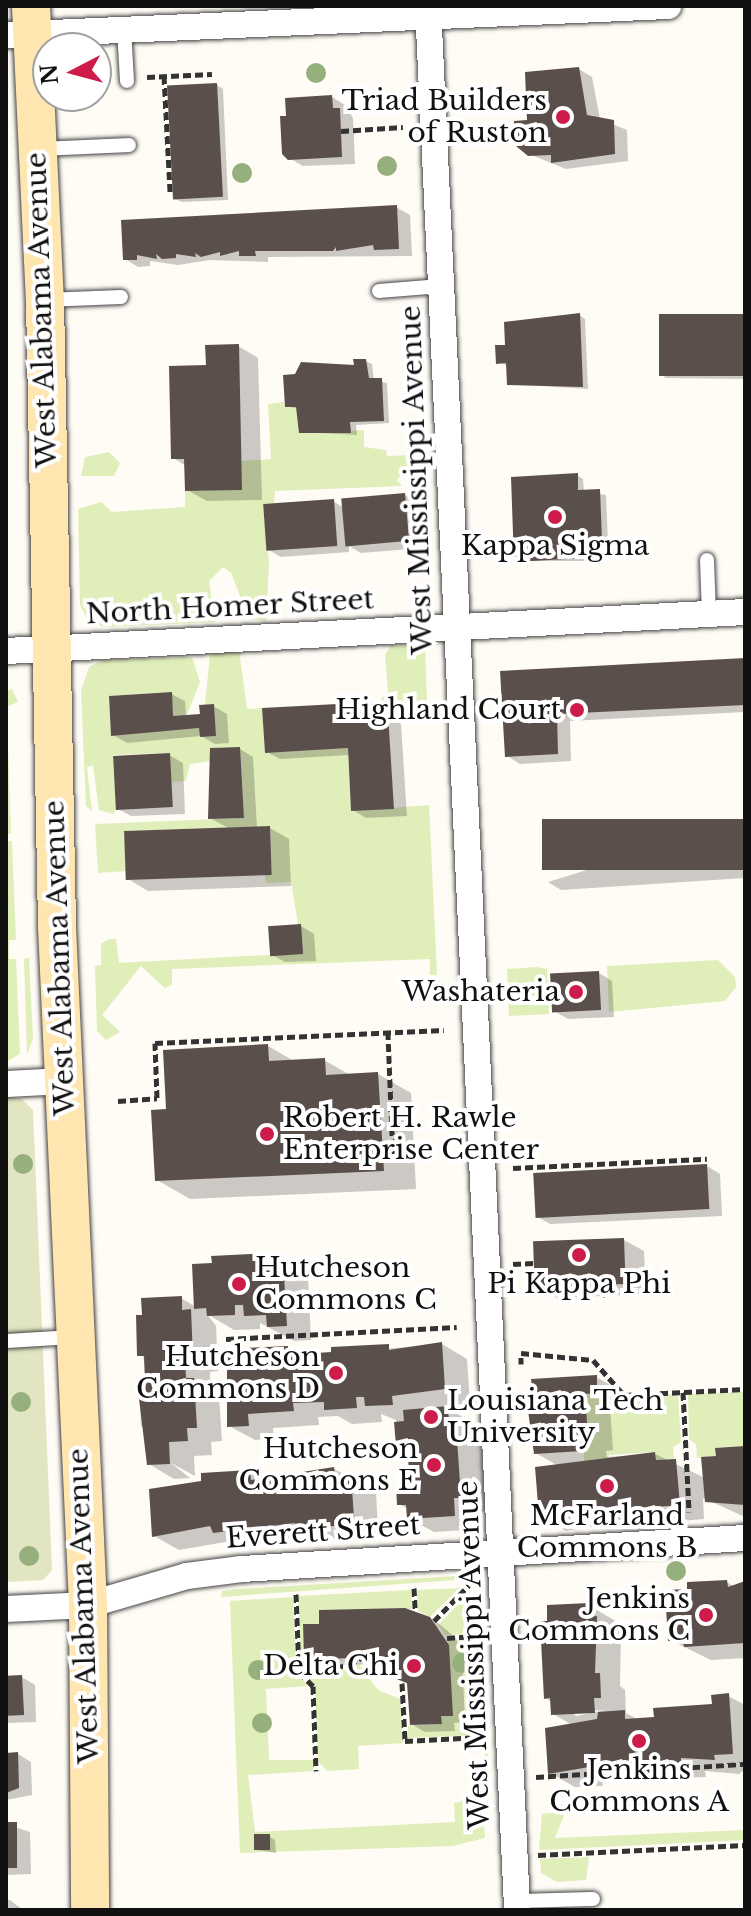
<!DOCTYPE html>
<html>
<head>
<meta charset="utf-8">
<style>
  body { margin:0 }
  #map { position:relative; width:751px; height:1916px; overflow:hidden; background:#fffbf5; font-family:"Libre Baskerville",serif }
  div>[style] { position:absolute }
  .green>* { inset:0; background:#e0eeba; transform-origin:0 0 }
  .cemetery>* { inset:0; background:#e1e5c2 }
  .shadow>* { inset:0; background:#0003 }
  .building>* { inset:0; background:#5b4f4c; transform-origin:0 0 }
  .path>* { height:5px; margin-top:-2.5px; transform-origin:0; background:repeating-linear-gradient(90deg,#333 0 8px,transparent 0 12px) }
  .roads { filter:drop-shadow(0 0 2px #444) drop-shadow(0 0 2px #444) }
  .service>* { height:14px; margin:-7px; padding:0 7px; transform-origin:7px; border-radius:7px; background:#fff }
  .minor>* { height:26px; margin:-13px; padding:0 13px; transform-origin:13px; border-radius:13px; background:#fff }
  .secondary>* { height:38px; margin:-19px; padding:0 19px; transform-origin:19px; border-radius:19px; background:#ffe5b0 }
  .trees>* { width:20px; height:20px; margin:-10px; border-radius:50%; background:#95af7d }
  .dots>* { width:22px; height:22px; translate:-50% -50%; box-sizing:border-box; border:4px solid #fff; border-radius:50% }
  span { translate:-50% -50%; white-space:nowrap; text-align:center; line-height:1.15; -webkit-text-stroke:8px #fff; paint-order:stroke }
  .poi-label { font-size:28px; color:#111 }
  .right { translate:-100% -50%; text-align:right }
  .left { translate:0 -50%; text-align:left }
  .street-label { font-size:28px; color:#111 }
  .frame { position:absolute; inset:0; border:8px solid #111; pointer-events:none }
  .north { position:absolute; left:32px; top:32px; width:80px; height:80px; box-sizing:border-box; background:#fff; border:2px solid #a0a0a0; border-radius:50%; rotate:264deg; font-size:22px; font-weight:700; line-height:32px; text-align:center; color:#111 }
  .north::after { content:''; display:block; margin:auto; width:28px; height:36px; background:#ce1c4a; clip-path:polygon(50% 0,100% 100%,50% 72%,0 100%) }
</style>
</head>
<body>
<div id="map">
  <div class="green">
    <i style="clip-path:polygon(284px 402px,285px 407px,296px 407px,300px 433px,364px 430px,364px 447px,386px 450px,387px 456px,413px 455px,414px 477px,404px 471px,397px 480px,402px 486px,275px 491px,274px 503px,263px 504px,269px 562px,266px 621px,249px 619px,231px 573px,223px 567px,209px 581px,215px 622px,104px 627px,88px 620px,80px 605px,78px 509px,101px 502px,112px 512px,185px 507px,185px 491px,242px 490px,241px 461px,271px 459px,268px 404px)"></i>
    <i style="clip-path:polygon(109px 452px,120px 463px,114px 476px,81px 476px,85px 457px)"></i>
    <i style="clip-path:polygon(392px 645px,425px 645px,427px 701px,395px 703px,390px 708px,381px 699px,388px 692px,385px 654px)"></i>
    <i style="clip-path:polygon(239px 650px,247px 709px,262px 708px,265px 753px,348px 748px,351px 811px,429px 805px,437px 975px,430px 975px,430px 959px,172px 969px,172px 985px,165px 988px,141px 966px,102px 1015px,120px 1032px,106px 1040px,97px 1031px,95px 966px,101px 965px,101px 944px,109px 939px,116px 939px,119px 963px,303px 953px,291px 882px,266px 883px,265px 875px,272px 875px,270px 826px,125px 831px,126px 871px,98px 873px,95px 824px,244px 818px,240px 747px,210px 748px,210px 761px,190px 764px,186px 781px,171px 782px,169px 753px,113px 755px,116px 810px,113px 814px,99px 810px,93px 765px,87px 767px,92px 811px,86px 806px,81px 691px,89px 667px,103px 660px,192px 657px,200px 682px,187px 715px,173px 716px,171px 692px,109px 696px,111px 736px,199px 728px,200px 737px,216px 736px,214px 705px,205px 705px,210px 654px)"></i>
    <i style="clip-path:polygon(6px 687px,11px 834px,6px 834px)"></i>
    <i style="left:12px;top:689px;width:14px;height:208px;rotate:65deg"></i>
    <i style="clip-path:polygon(6px 841px,12px 841px,16px 940px,9px 940px,9px 959px,16px 959px,20px 1054px,6px 1062px)"></i>
    <i style="clip-path:polygon(29px 958px,33px 1038px,27px 1055px,24px 959px)"></i>
    <i style="clip-path:polygon(718px 960px,735px 977px,736px 987px,725px 1001px,609px 1012px,607px 966px)"></i>
    <i style="clip-path:polygon(536px 967px,547px 969px,549px 1014px,509px 1016px,507px 969px)"></i>
    <i style="clip-path:polygon(745px 1392px,745px 1446px,716px 1448px,716px 1456px,697px 1458px,696px 1444px,689px 1439px,688px 1394px)"></i>
    <i style="clip-path:polygon(597px 1393px,624px 1397px,678px 1394px,681px 1442px,673px 1447px,674px 1459px,656px 1460px,655px 1452px,609px 1455px,608px 1461px,584px 1463px,585px 1394px)"></i>
    <i style="clip-path:polygon(457px 1576px,470px 1579px,221px 1597px,222px 1591px,237px 1589px)"></i>
    <i style="clip-path:polygon(459px 1588px,430px 1617px,418px 1611px,417px 1590px)"></i>
    <i style="clip-path:polygon(482px 1589px,490px 1752px,485px 1762px,476px 1590px)"></i>
    <i style="clip-path:polygon(411px 1590px,412px 1609px,319px 1610px,319px 1624px,303px 1625px,304px 1659px,315px 1659px,315px 1665px,301px 1666px,298px 1596px)"></i>
    <i style="clip-path:polygon(470px 1592px,472px 1634px,445px 1635px,438px 1625px)"></i>
    <i style="clip-path:polygon(293px 1597px,296px 1672px,308px 1686px,266px 1689px,269px 1760px,313px 1760px,313px 1771px,248px 1775px,255px 1832px,455px 1822px,454px 1803px,481px 1797px,485px 1838px,453px 1846px,240px 1853px,230px 1601px)"></i>
    <i style="clip-path:polygon(473px 1640px,478px 1735px,408px 1738px,408px 1726px,441px 1724px,441px 1716px,452px 1716px,448px 1641px)"></i>
    <i style="clip-path:polygon(359px 1664px,378px 1690px,400px 1699px,403px 1743px,358px 1746px,359px 1769px,328px 1771px,318px 1762px,315px 1686px,302px 1671px,348px 1670px)"></i>
    <i style="clip-path:polygon(561px 1812px,565px 1813px,555px 1838px,745px 1830px,745px 1840px,539px 1850px,542px 1814px)"></i>
    <i style="clip-path:polygon(589px 1857px,586px 1880px,557px 1882px,541px 1873px,540px 1859px)"></i>
  </div>
  <div class="cemetery">
    <i style="clip-path:polygon(6px 1097px,21px 1098px,33px 1110px,52px 1570px,43px 1580px,6px 1582px)"></i>
  </div>
  <div class="shadow">
    <i style="clip-path:polygon(579px 69px,592px 77px,600px 119px,627px 130px,628px 161px,566px 169px,529px 154px,530px 122px)"></i>
    <i style="clip-path:polygon(217px 85px,223px 89px,228px 200px,182px 202px,175px 199px)"></i>
    <i style="clip-path:polygon(332px 97px,345px 105px,353px 118px,355px 164px,303px 166px,289px 158px)"></i>
    <i style="clip-path:polygon(396px 207px,410px 215px,412px 256px,268px 257px,268px 262px,210px 260px,178px 265px,150px 261px,150px 266px,138px 267px,125px 259px,123px 222px)"></i>
    <i style="clip-path:polygon(579px 315px,585px 319px,588px 389px,509px 384px,508px 366px,498px 362px,507px 347px)"></i>
    <i style="clip-path:polygon(745px 316px,745px 379px,663px 378px)"></i>
    <i style="clip-path:polygon(238px 346px,258px 358px,262px 500px,207px 501px,187px 490px,186px 466px,173px 458px,208px 367px)"></i>
    <i style="clip-path:polygon(365px 361px,372px 364px,374px 380px,387px 383px,389px 423px,356px 425px,357px 435px,301px 432px,299px 409px,286px 406px)"></i>
    <i style="clip-path:polygon(577px 475px,583px 479px,584px 492px,606px 495px,608px 543px,589px 543px,590px 561px,516px 561px)"></i>
    <i style="clip-path:polygon(405px 495px,418px 502px,422px 548px,361px 553px,349px 546px,349px 552px,281px 557px,267px 549px,333px 501px,344px 508px)"></i>
    <i style="clip-path:polygon(745px 660px,745px 712px,570px 721px,571px 761px,520px 764px,507px 756px,503px 672px)"></i>
    <i style="clip-path:polygon(171px 694px,185px 701px,186px 717px,202px 716px,213px 706px,227px 714px,229px 743px,215px 744px,201px 736px,127px 743px,113px 735px)"></i>
    <i style="clip-path:polygon(375px 704px,401px 724px,407px 816px,366px 818px,353px 810px,350px 755px,280px 759px,267px 752px)"></i>
    <i style="clip-path:polygon(240px 749px,253px 757px,257px 828px,270px 828px,289px 839px,291px 886px,148px 891px,128px 879px,230px 829px,210px 818px)"></i>
    <i style="clip-path:polygon(169px 755px,183px 763px,185px 814px,131px 816px,118px 809px)"></i>
    <i style="clip-path:polygon(745px 821px,745px 878px,561px 890px,548px 882px)"></i>
    <i style="clip-path:polygon(301px 926px,314px 934px,316px 961px,285px 962px,272px 955px)"></i>
    <i style="clip-path:polygon(599px 973px,612px 981px,614px 1017px,568px 1019px,554px 1011px)"></i>
    <i style="clip-path:polygon(268px 1046px,294px 1061px,324px 1060px,352px 1076px,378px 1074px,411px 1093px,416px 1189px,190px 1199px,157px 1180px,168px 1111px)"></i>
    <i style="clip-path:polygon(707px 1166px,720px 1174px,722px 1216px,550px 1224px,536px 1216px)"></i>
    <i style="clip-path:polygon(624px 1240px,644px 1251px,646px 1294px,557px 1298px,537px 1286px)"></i>
    <i style="clip-path:polygon(267px 1255px,308px 1276px,311px 1340px,294px 1341px,260px 1323px,260px 1329px,234px 1330px,207px 1314px,216px 1326px,218px 1371px,210px 1372px,211px 1390px,219px 1395px,222px 1441px,211px 1442px,212px 1455px,194px 1456px,195px 1476px,171px 1463px,190px 1478px,174px 1479px,149px 1464px,148px 1430px,141px 1426px,139px 1384px,147px 1384px,138px 1317px,181px 1298px,196px 1307px)"></i>
    <i style="clip-path:polygon(442px 1344px,467px 1359px,470px 1403px,444px 1406px,473px 1423px,474px 1436px,481px 1440px,486px 1511px,478px 1512px,480px 1529px,434px 1532px,408px 1518px,408px 1509px,399px 1504px,412px 1486px,409px 1452px,398px 1445px,396px 1420px,381px 1414px,382px 1422px,352px 1424px,338px 1416px,318px 1417px,319px 1425px,273px 1428px,274px 1439px,255px 1440px,229px 1426px,249px 1358px,287px 1348px,300px 1356px)"></i>
    <i style="clip-path:polygon(evenodd,596px 1377px,621px 1391px,622px 1406px,610px 1407px,613px 1450px,606px 1451px,607px 1457px,655px 1454px,705px 1478px,718px 1458px,745px 1448px,745px 1517px,703px 1498px,704px 1519px,681px 1521px,682px 1526px,642px 1529px,632px 1523px,629px 1528px,600px 1525px,566px 1531px,541px 1516px,560px 1467px,536px 1453px,596px 1377px,589px 1507px,590px 1511px,562px 1516px,562px 1512px,589px 1507px)"></i>
    <i style="clip-path:polygon(334px 1469px,376px 1491px,378px 1532px,359px 1534px,359px 1540px,316px 1537px,240px 1546px,231px 1541px,179px 1550px,154px 1536px,250px 1472px,263px 1480px)"></i>
    <i style="clip-path:polygon(727px 1582px,738px 1589px,745px 1583px,745px 1658px,711px 1660px,670px 1640px,689px 1591px)"></i>
    <i style="clip-path:polygon(evenodd,588px 1605px,614px 1620px,614px 1628px,621px 1632px,620px 1686px,625px 1690px,626px 1713px,639px 1720px,714px 1706px,728px 1696px,745px 1705px,745px 1769px,739px 1774px,705px 1771px,706px 1777px,602px 1780px,603px 1786px,575px 1787px,550px 1773px,572px 1725px,553px 1714px,552px 1702px,545px 1698px,550px 1622px,588px 1605px,605px 1710px,576px 1716px,572px 1712px,605px 1710px)"></i>
    <i style="clip-path:polygon(405px 1610px,438px 1623px,456px 1638px,462px 1654px,465px 1722px,454px 1723px,455px 1731px,425px 1732px,411px 1724px,410px 1685px,383px 1672px,379px 1664px,319px 1666px,306px 1658px,321px 1626px)"></i>
    <i style="clip-path:polygon(22px 1677px,35px 1685px,36px 1722px,6px 1723px,6px 1678px)"></i>
    <i style="clip-path:polygon(18px 1754px,31px 1762px,32px 1795px,6px 1800px,6px 1755px)"></i>
    <i style="clip-path:polygon(6px 1824px,30px 1832px,31px 1874px,6px 1875px)"></i>
    <i style="clip-path:polygon(269px 1836px,275px 1840px,276px 1853px,257px 1850px)"></i>
    <i style="clip-path:polygon(6px 1900px,10px 1900px,23px 1910px,6px 1910px)"></i>
  </div>
  <div class="building">
    <i style="clip-path:polygon(579px 67px,587px 115px,614px 120px,615px 154px,551px 163px,551px 155px,528px 156px,516px 146px,514px 121px,527px 120px,525px 72px)"></i>
    <i style="left:217px;top:83px;width:114px;height:50px;rotate:87deg"></i>
    <i style="clip-path:polygon(332px 95px,333px 108px,340px 108px,342px 157px,288px 160px,282px 154px,280px 116px,286px 116px,285px 98px)"></i>
    <i style="clip-path:polygon(397px 205px,399px 249px,374px 250px,373px 245px,336px 251px,336px 247px,333px 251px,255px 251px,256px 256px,239px 256px,239px 251px,220px 256px,220px 252px,201px 257px,195px 253px,196px 257px,176px 254px,176px 258px,162px 259px,156px 254px,157px 259px,137px 255px,137px 260px,123px 260px,121px 220px)"></i>
    <i style="clip-path:polygon(580px 313px,583px 387px,507px 385px,506px 363px,496px 364px,495px 345px,505px 345px,504px 322px)"></i>
    <i style="left:745px;top:314px;width:62px;height:86px;rotate:90deg"></i>
    <i style="clip-path:polygon(239px 344px,242px 490px,185px 491px,184px 459px,171px 459px,169px 366px,206px 365px,205px 345px)"></i>
    <i style="clip-path:polygon(353px 359px,366px 359px,369px 378px,382px 378px,384px 421px,350px 422px,351px 433px,299px 433px,296px 407px,285px 407px,283px 375px,295px 374px,301px 362px,354px 365px)"></i>
    <i style="clip-path:polygon(578px 473px,578px 490px,600px 489px,602px 540px,583px 541px,584px 558px,514px 562px,511px 477px)"></i>
    <i style="left:405px;top:493px;width:48px;height:64px;rotate:85deg"></i>
    <i style="left:334px;top:499px;width:47px;height:71px;rotate:86deg"></i>
    <i style="clip-path:polygon(745px 658px,745px 705px,557px 714px,558px 754px,505px 757px,500px 671px)"></i>
    <i style="clip-path:polygon(172px 692px,173px 716px,200px 714px,199px 705px,214px 704px,216px 736px,200px 737px,199px 728px,111px 736px,109px 696px)"></i>
    <i style="clip-path:polygon(375px 702px,388px 714px,394px 809px,351px 811px,348px 748px,265px 753px,262px 708px)"></i>
    <i style="clip-path:polygon(240px 747px,244px 818px,208px 819px,210px 748px)"></i>
    <i style="left:170px;top:753px;width:54px;height:57px;rotate:87deg"></i>
    <i style="left:745px;top:819px;width:51px;height:203px;rotate:90deg"></i>
    <i style="left:270px;top:826px;width:49px;height:146px;rotate:88deg"></i>
    <i style="left:301px;top:924px;width:30px;height:33px;rotate:86deg"></i>
    <i style="left:599px;top:971px;width:39px;height:49px;rotate:87deg"></i>
    <i style="clip-path:polygon(268px 1044px,269px 1061px,325px 1058px,326px 1075px,378px 1072px,384px 1171px,155px 1181px,151px 1110px,166px 1109px,163px 1050px)"></i>
    <i style="left:707px;top:1164px;width:45px;height:174px;rotate:87deg"></i>
    <i style="left:624px;top:1238px;width:46px;height:91px;rotate:88deg"></i>
    <i style="clip-path:polygon(268px 1253px,268px 1260px,283px 1259px,287px 1326px,267px 1327px,266px 1315px,244px 1316px,243px 1305px,235px 1305px,235px 1315px,207px 1316px,206px 1308px,194px 1309px,192px 1264px,212px 1263px,211px 1256px)"></i>
    <i style="clip-path:polygon(182px 1296px,182px 1310px,191px 1309px,193px 1357px,185px 1358px,186px 1378px,194px 1378px,197px 1428px,187px 1428px,188px 1441px,169px 1442px,170px 1464px,147px 1465px,137px 1382px,145px 1382px,144px 1356px,137px 1356px,136px 1315px,142px 1315px,141px 1298px)"></i>
    <i style="clip-path:polygon(442px 1342px,445px 1389px,392px 1396px,393px 1405px,365px 1406px,364px 1397px,356px 1397px,357px 1408px,324px 1410px,324px 1402px,293px 1403px,294px 1411px,248px 1414px,249px 1426px,227px 1427px,227px 1357px,247px 1356px,246px 1348px,288px 1346px,288px 1355px,331px 1352px,331px 1347px,389px 1344px,389px 1350px)"></i>
    <i style="clip-path:polygon(597px 1375px,597px 1393px,585px 1394px,588px 1436px,582px 1437px,582px 1451px,534px 1454px,526px 1396px,533px 1396px,531px 1379px)"></i>
    <i style="clip-path:polygon(448px 1406px,449px 1425px,456px 1424px,461px 1498px,454px 1498px,455px 1516px,407px 1519px,406px 1505px,397px 1505px,396px 1485px,410px 1484px,407px 1446px,396px 1446px,394px 1422px,404px 1421px,403px 1410px)"></i>
    <i style="clip-path:polygon(745px 1446px,745px 1505px,705px 1502px,701px 1457px,716px 1456px,715px 1448px)"></i>
    <i style="clip-path:polygon(655px 1452px,656px 1460px,676px 1459px,680px 1505px,656px 1507px,657px 1513px,615px 1516px,614px 1509px,604px 1510px,605px 1515px,580px 1516px,580px 1511px,539px 1517px,535px 1467px)"></i>
    <i style="clip-path:polygon(334px 1467px,335px 1475px,351px 1474px,354px 1518px,334px 1520px,335px 1526px,297px 1528px,295px 1523px,213px 1533px,210px 1526px,152px 1537px,149px 1489px,201px 1481px,201px 1473px,250px 1470px,251px 1480px)"></i>
    <i style="clip-path:polygon(727px 1580px,728px 1587px,745px 1581px,745px 1643px,684px 1647px,683px 1640px,668px 1641px,665px 1590px,687px 1589px,687px 1582px)"></i>
    <i style="clip-path:polygon(589px 1603px,589px 1617px,597px 1616px,595px 1673px,600px 1673px,601px 1698px,594px 1698px,595px 1713px,551px 1715px,550px 1698px,544px 1699px,540px 1621px,547px 1621px,547px 1605px)"></i>
    <i style="clip-path:polygon(405px 1608px,430px 1617px,449px 1645px,453px 1716px,441px 1716px,442px 1724px,410px 1725px,407px 1683px,381px 1673px,374px 1657px,304px 1660px,303px 1624px,319px 1624px,319px 1610px)"></i>
    <i style="left:22px;top:1675px;width:40px;height:16px;rotate:87deg"></i>
    <i style="clip-path:polygon(729px 1693px,733px 1754px,714px 1755px,715px 1760px,681px 1758px,681px 1764px,607px 1769px,607px 1764px,548px 1774px,545px 1728px,597px 1719px,598px 1712px,625px 1710px,625px 1719px,654px 1717px,653px 1708px,712px 1704px,711px 1695px)"></i>
    <i style="clip-path:polygon(18px 1752px,19px 1788px,6px 1793px,6px 1753px)"></i>
    <i style="left:6px;top:1822px;width:11px;height:46px"></i>
    <i style="left:270px;top:1834px;width:16px;height:16px;rotate:90deg"></i>
  </div>
  <div class="path">
    <i style="left:164px;top:76px;width:116px;rotate:87deg"></i>
    <i style="left:147px;top:77px;width:65px;rotate:-2.6deg"></i>
    <i style="left:341px;top:131px;width:62px;rotate:-3.7deg"></i>
    <i style="left:118px;top:1101px;width:39px;rotate:-4deg"></i>
    <i style="left:157px;top:1098px;width:55px;rotate:-92.1deg"></i>
    <i style="left:155px;top:1043px;width:289px;rotate:-2.6deg"></i>
    <i style="left:383px;top:1159px;width:10px"></i>
    <i style="left:393px;top:1159px;width:127px;rotate:-92.3deg"></i>
    <i style="left:513px;top:1168px;width:194px;rotate:-2.7deg"></i>
    <i style="left:513px;top:1264px;width:21px;rotate:-3deg"></i>
    <i style="left:602px;top:1285px;width:12px;rotate:85deg"></i>
    <i style="left:226px;top:1339px;width:231px;rotate:-3deg"></i>
    <i style="left:521px;top:1353px;width:72px;rotate:5.6deg"></i>
    <i style="left:593px;top:1360px;width:45px;rotate:48.6deg"></i>
    <i style="left:521px;top:1357px;width:7px;rotate:90deg"></i>
    <i style="left:600px;top:1389px;width:25px;rotate:14deg"></i>
    <i style="left:624px;top:1395px;width:121px;rotate:-2.8deg"></i>
    <i style="left:683px;top:1392px;width:120px;rotate:87.1deg"></i>
    <i style="left:414px;top:1588px;width:22px;rotate:87deg"></i>
    <i style="left:296px;top:1594px;width:78px;rotate:87.8deg"></i>
    <i style="left:299px;top:1672px;width:20px;rotate:45deg"></i>
    <i style="left:313px;top:1686px;width:85px;rotate:88deg"></i>
    <i style="left:434px;top:1621px;width:50px;rotate:-45.8deg"></i>
    <i style="left:447px;top:1638px;width:28px;rotate:-4deg"></i>
    <i style="left:299px;top:1668px;width:50px;rotate:-2.3deg"></i>
    <i style="left:349px;top:1666px;width:14px;rotate:-34deg"></i>
    <i style="left:402px;top:1683px;width:58px;rotate:87deg"></i>
    <i style="left:405px;top:1741px;width:76px;rotate:-3deg"></i>
    <i style="left:536px;top:1777px;width:209px;rotate:-3.6deg"></i>
    <i style="left:538px;top:1855px;width:207px;rotate:-2.8deg"></i>
  </div>
  <div class="roads">
    <div class="service">
      <i style="left:124px;top:29px;width:52px;rotate:86.7deg"></i>
      <i style="left:41px;top:149px;width:88px;rotate:-2.6deg"></i>
      <i style="left:379px;top:291px;width:62px;rotate:-4.6deg"></i>
      <i style="left:45px;top:300px;width:76px;rotate:-2.3deg"></i>
      <i style="left:707px;top:560px;width:54px;rotate:87.9deg"></i>
      <i style="left:6px;top:1341px;width:68px;rotate:-3.4deg"></i>
      <i style="left:517px;top:1901px;width:76px;rotate:-1.5deg"></i>
    </div>
    <div class="minor">
      <i style="left:428px;top:6px;width:1906px;rotate:87.32deg"></i>
      <i style="left:6px;top:35px;width:663px;rotate:-2.51deg"></i>
      <i style="left:6px;top:651px;width:740px;rotate:-3.02deg"></i>
      <i style="left:6px;top:1084px;width:59px;rotate:-2.9deg"></i>
      <i style="left:6px;top:1609px;width:82px;rotate:-2.8deg"></i>
      <i style="left:88px;top:1605px;width:103px;rotate:-16.3deg"></i>
      <i style="left:187px;top:1576px;width:55px;rotate:-7.3deg"></i>
      <i style="left:242px;top:1569px;width:504px;rotate:-3.53deg"></i>
    </div>
    <div class="secondary">
      <i style="left:31px;top:6px;width:294px;rotate:87.3deg"></i>
      <i style="left:45px;top:300px;width:627px;rotate:88.9deg"></i>
      <i style="left:57px;top:927px;width:679px;rotate:87.38deg"></i>
      <i style="left:88px;top:1605px;width:305px;rotate:89.6deg"></i>
    </div>
  </div>
  <div class="trees">
    <i style="left:316px;top:73px"></i>
    <i style="left:387px;top:166px"></i>
    <i style="left:242px;top:173px"></i>
    <i style="left:23px;top:1164px"></i>
    <i style="left:21px;top:1402px"></i>
    <i style="left:29px;top:1556px"></i>
    <i style="left:676px;top:1571px"></i>
    <i style="left:462px;top:1663px"></i>
    <i style="left:258px;top:1670px"></i>
    <i style="left:262px;top:1723px"></i>
  </div>
  <div class="dots">
    <i style="left:563px;top:117px;background:#ce1c4a"></i>
    <i style="left:555px;top:517px;background:#ce1c4a"></i>
    <i style="left:577px;top:710px;background:#ce1c4a"></i>
    <i style="left:576px;top:992px;background:#ce1c4a"></i>
    <i style="left:267px;top:1134px;background:#ce1c4a"></i>
    <i style="left:579px;top:1255px;background:#ce1c4a"></i>
    <i style="left:239px;top:1284px;background:#ce1c4a"></i>
    <i style="left:336px;top:1373px;background:#ce1c4a"></i>
    <i style="left:431px;top:1417px;background:#ce1c4a"></i>
    <i style="left:434px;top:1465px;background:#ce1c4a"></i>
    <i style="left:607px;top:1486px;background:#ce1c4a"></i>
    <i style="left:706px;top:1615px;background:#ce1c4a"></i>
    <i style="left:414px;top:1666px;background:#ce1c4a"></i>
    <i style="left:639px;top:1741px;background:#ce1c4a"></i>
  </div>
  <div class="poi-label">
    <span class="right" style="left:547px;top:117px">Triad Builders<br>of Ruston</span>
    <span style="left:555px;top:546px">Kappa Sigma</span>
    <span class="right" style="left:561px;top:710px">Highland Court</span>
    <span class="right" style="left:560px;top:992px">Washateria</span>
    <span class="left" style="left:283px;top:1134px">Robert H. Rawle<br>Enterprise Center</span>
    <span class="left" style="left:255px;top:1284px">Hutcheson<br>Commons C</span>
    <span style="left:579px;top:1284px">Pi Kappa Phi</span>
    <span class="right" style="left:320px;top:1373px">Hutcheson<br>Commons D</span>
    <span class="left" style="left:447px;top:1417px">Louisiana Tech<br>University</span>
    <span class="right" style="left:418px;top:1465px">Hutcheson<br>Commons E</span>
    <span style="left:607px;top:1532px">McFarland<br>Commons B</span>
    <span class="right" style="left:690px;top:1615px">Jenkins<br>Commons C</span>
    <span class="right" style="left:398px;top:1666px">Delta Chi</span>
    <span style="left:639px;top:1786px">Jenkins<br>Commons A</span>
  </div>
  <div class="street-label">
    <span style="left:42px;top:310px;rotate:-92deg">West Alabama Avenue</span>
    <span style="left:417px;top:480px;rotate:-92deg">West Mississippi Avenue</span>
    <span style="left:230px;top:607px;rotate:-3deg">North Homer Street</span>
    <span style="left:60px;top:958px;rotate:-92deg">West Alabama Avenue</span>
    <span style="left:323px;top:1532px;rotate:-4deg">Everett Street</span>
    <span style="left:84px;top:1606px;rotate:-92deg">West Alabama Avenue</span>
    <span style="left:474px;top:1655px;rotate:-92deg">West Mississippi Avenue</span>
  </div>
  <div class="frame"></div>
  <div class="north">N</div>
</div>
</body>
</html>
